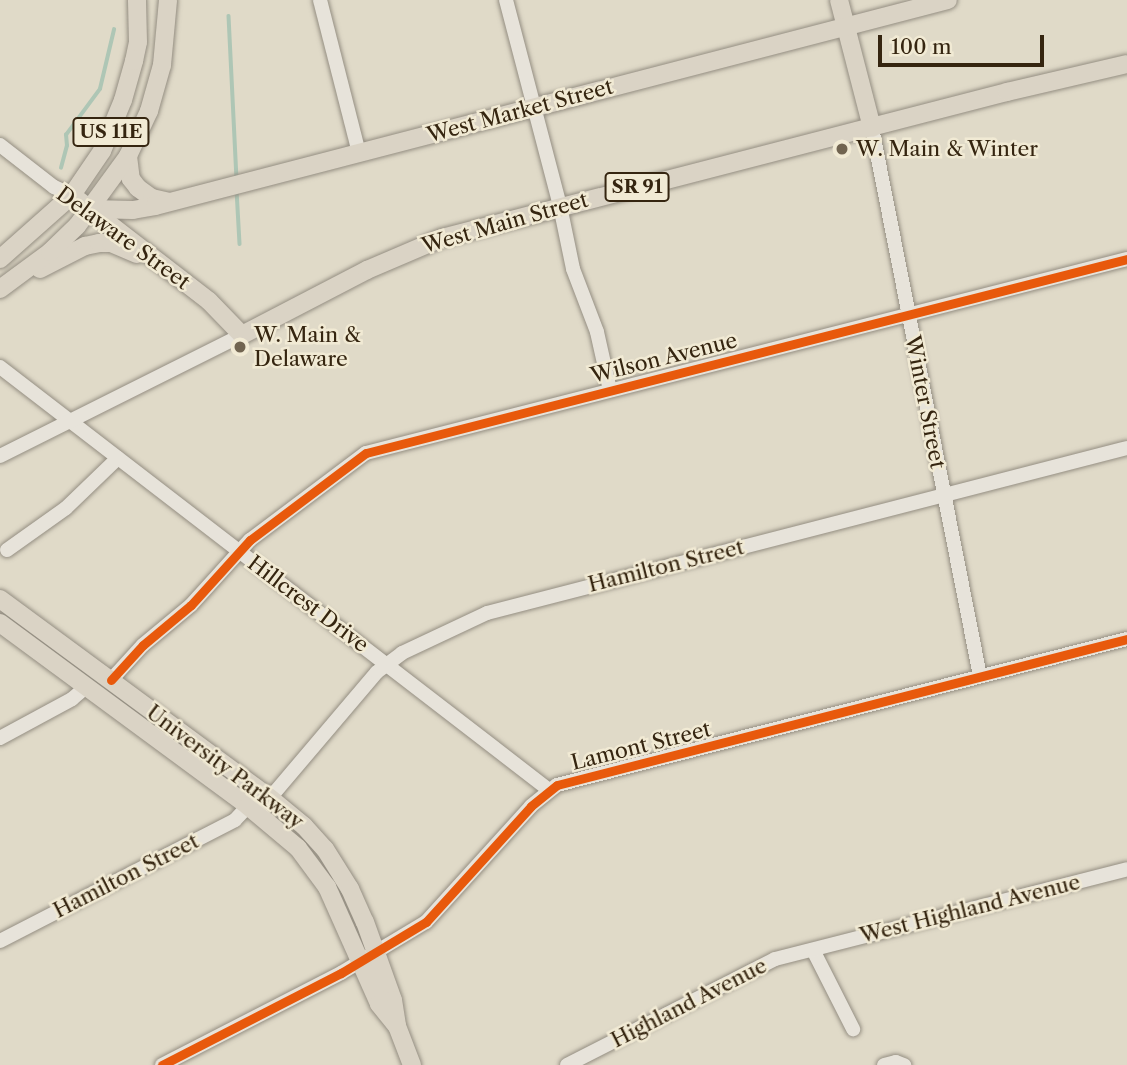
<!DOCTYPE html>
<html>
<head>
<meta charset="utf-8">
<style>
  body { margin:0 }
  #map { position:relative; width:1127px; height:1065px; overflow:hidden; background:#e0dac8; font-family:"Libre Caslon Text",serif }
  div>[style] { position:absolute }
  .stream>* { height:3.5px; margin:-1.75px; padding:0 1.75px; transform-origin:1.75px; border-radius:1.75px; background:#aec6b5 }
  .roads { filter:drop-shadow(0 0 2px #948e82) drop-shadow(0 0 2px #948e82) }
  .minor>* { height:14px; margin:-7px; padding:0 7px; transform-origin:7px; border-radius:7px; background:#e7e3da }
  .major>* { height:18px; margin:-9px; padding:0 9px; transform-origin:9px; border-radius:9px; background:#dad3c5 }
  .cycleway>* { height:9px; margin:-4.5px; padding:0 4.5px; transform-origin:4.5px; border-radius:4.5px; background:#e8590c }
  .dots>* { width:19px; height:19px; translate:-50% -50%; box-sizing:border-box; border:4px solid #f1ead4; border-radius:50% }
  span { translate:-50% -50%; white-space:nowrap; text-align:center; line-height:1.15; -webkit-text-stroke:5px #f1ead4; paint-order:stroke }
  .shield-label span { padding:2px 5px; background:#f1ead4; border:2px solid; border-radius:5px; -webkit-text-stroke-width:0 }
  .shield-label { font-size:19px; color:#352510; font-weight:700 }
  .street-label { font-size:21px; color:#352510 }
  .poi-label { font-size:21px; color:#352510 }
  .left { translate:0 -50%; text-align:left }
  .scale { position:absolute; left:878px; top:35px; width:166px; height:32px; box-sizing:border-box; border:4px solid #352510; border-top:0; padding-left:9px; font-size:21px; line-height:24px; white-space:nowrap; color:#352510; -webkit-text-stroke:5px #f1ead4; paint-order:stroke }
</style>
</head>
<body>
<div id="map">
  <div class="stream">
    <i style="left:229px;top:16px;width:163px;rotate:87.2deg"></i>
    <i style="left:61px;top:168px;width:23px;rotate:-75deg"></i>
    <i style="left:67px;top:146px;width:11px;rotate:-95deg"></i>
    <i style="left:66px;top:135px;width:57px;rotate:-53.5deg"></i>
    <i style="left:100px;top:89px;width:61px;rotate:-76.7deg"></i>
    <i style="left:237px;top:190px;width:54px;rotate:86.8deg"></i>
  </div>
  <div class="roads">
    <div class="minor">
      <i style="left:320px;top:0;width:158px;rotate:75.7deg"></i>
      <i style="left:506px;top:0;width:213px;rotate:75.3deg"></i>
      <i style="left:560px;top:206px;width:64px;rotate:78.3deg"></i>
      <i style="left:573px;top:269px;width:67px;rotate:69.1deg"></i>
      <i style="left:597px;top:332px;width:59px;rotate:77.4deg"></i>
      <i style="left:872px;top:128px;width:559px;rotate:78.85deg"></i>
      <i style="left:0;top:145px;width:68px;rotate:37.9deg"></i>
      <i style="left:54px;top:187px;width:20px;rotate:24deg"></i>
      <i style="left:0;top:367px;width:693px;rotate:37.61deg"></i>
      <i style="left:0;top:456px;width:271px;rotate:-26.6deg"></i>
      <i style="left:7px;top:550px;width:72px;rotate:-35.4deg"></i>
      <i style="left:66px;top:508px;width:72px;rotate:-43.9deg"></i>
      <i style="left:111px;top:680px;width:47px;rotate:-47.6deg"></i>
      <i style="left:143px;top:645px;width:62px;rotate:-39.8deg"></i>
      <i style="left:191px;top:605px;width:88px;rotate:-47.8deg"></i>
      <i style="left:250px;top:540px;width:145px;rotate:-36.9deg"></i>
      <i style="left:366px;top:453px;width:785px;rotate:-14.3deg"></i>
      <i style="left:0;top:738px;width:82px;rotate:-28.4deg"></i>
      <i style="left:72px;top:699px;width:18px;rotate:-41deg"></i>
      <i style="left:270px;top:798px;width:165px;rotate:-49.7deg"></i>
      <i style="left:377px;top:672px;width:31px;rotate:-37deg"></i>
      <i style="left:402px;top:653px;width:94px;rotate:-25.2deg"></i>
      <i style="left:487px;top:613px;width:661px;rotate:-14.46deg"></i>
      <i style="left:0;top:941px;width:264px;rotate:-27.2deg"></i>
      <i style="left:235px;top:820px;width:19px;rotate:-47deg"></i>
      <i style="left:813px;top:950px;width:89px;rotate:63.1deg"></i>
      <i style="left:162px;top:1065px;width:201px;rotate:-27.2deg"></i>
      <i style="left:341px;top:973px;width:99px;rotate:-31deg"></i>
      <i style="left:426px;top:922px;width:156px;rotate:-47.8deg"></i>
      <i style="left:531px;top:806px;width:33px;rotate:-39deg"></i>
      <i style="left:557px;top:785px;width:588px;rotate:-14.37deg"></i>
      <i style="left:567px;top:1065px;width:233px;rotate:-27deg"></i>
      <i style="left:775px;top:959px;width:363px;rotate:-14.3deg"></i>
      <i style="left:884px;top:1065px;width:12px;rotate:-14deg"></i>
      <i style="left:896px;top:1062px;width:9px;rotate:21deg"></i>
    </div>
    <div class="major">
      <i style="left:839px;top:0;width:132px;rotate:75.5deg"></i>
      <i style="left:128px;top:156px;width:23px;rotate:83deg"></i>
      <i style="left:131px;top:179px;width:11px;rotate:52deg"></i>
      <i style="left:138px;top:188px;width:17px;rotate:36deg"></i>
      <i style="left:152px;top:198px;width:17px;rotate:13deg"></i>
      <i style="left:72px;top:195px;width:173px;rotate:37.7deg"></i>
      <i style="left:209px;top:301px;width:47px;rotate:45.9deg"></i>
      <i style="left:242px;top:335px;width:141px;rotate:-27.5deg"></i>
      <i style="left:367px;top:270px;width:82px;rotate:-23.1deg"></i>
      <i style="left:442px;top:238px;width:584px;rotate:-14.49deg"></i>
      <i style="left:1007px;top:92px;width:123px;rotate:-13.1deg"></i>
      <i style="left:90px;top:209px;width:43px;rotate:1.3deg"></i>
      <i style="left:133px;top:210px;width:22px;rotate:-10deg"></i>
      <i style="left:155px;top:206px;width:819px;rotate:-14.56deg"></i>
      <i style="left:0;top:259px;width:96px;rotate:-41.6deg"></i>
      <i style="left:72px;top:195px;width:53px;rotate:-55.7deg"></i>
      <i style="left:102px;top:151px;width:55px;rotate:-67.6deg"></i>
      <i style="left:123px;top:100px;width:41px;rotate:-74.2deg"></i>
      <i style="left:134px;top:61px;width:19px;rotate:-78deg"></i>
      <i style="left:138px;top:42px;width:42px;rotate:-91.4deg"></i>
      <i style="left:40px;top:269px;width:51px;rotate:-27.1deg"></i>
      <i style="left:85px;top:246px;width:14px;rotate:-12deg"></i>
      <i style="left:99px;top:243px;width:12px"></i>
      <i style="left:111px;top:243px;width:28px;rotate:23deg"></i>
      <i style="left:0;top:289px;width:62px;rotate:-36.5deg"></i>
      <i style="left:50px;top:252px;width:37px;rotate:-44deg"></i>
      <i style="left:77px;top:226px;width:87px;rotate:-53.9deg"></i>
      <i style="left:128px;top:156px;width:50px;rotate:-65deg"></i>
      <i style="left:149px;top:111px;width:48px;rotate:-74.2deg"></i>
      <i style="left:162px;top:65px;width:65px;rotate:-84.7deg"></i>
      <i style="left:0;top:599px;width:335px;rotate:36.4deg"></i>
      <i style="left:270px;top:798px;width:44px;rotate:39.5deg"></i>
      <i style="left:304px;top:826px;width:31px;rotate:48deg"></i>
      <i style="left:325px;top:849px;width:47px;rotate:58deg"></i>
      <i style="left:350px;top:889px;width:36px;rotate:66deg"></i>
      <i style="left:365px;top:922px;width:83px;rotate:70.3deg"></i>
      <i style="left:393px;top:1000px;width:26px;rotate:81deg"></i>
      <i style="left:397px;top:1026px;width:42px;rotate:69deg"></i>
      <i style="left:0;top:623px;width:308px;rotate:36.4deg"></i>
      <i style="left:248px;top:806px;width:65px;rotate:40deg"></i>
      <i style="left:298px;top:848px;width:49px;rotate:53.4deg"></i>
      <i style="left:327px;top:887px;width:128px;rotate:66deg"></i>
      <i style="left:379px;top:1004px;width:28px;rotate:51deg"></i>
    </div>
  </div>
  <div class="cycleway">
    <i style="left:111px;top:680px;width:47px;rotate:-47.6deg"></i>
    <i style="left:143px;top:645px;width:62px;rotate:-39.8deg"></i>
    <i style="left:191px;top:605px;width:88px;rotate:-47.8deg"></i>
    <i style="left:250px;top:540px;width:145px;rotate:-36.9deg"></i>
    <i style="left:366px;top:453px;width:785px;rotate:-14.3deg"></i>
    <i style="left:162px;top:1065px;width:201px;rotate:-27.2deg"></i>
    <i style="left:341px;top:973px;width:99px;rotate:-31deg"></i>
    <i style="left:426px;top:922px;width:156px;rotate:-47.8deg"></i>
    <i style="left:531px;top:806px;width:33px;rotate:-39deg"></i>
    <i style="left:557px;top:785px;width:588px;rotate:-14.37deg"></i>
  </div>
  <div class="dots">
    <i style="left:842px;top:149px;background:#716450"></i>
    <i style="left:240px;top:347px;background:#716450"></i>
  </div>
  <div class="shield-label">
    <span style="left:111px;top:132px">US 11E</span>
    <span style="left:637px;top:187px">SR 91</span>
  </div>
  <div class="street-label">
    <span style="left:520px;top:111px;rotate:-15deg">West Market Street</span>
    <span style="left:505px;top:223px;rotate:-16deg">West Main Street</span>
    <span style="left:123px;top:238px;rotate:36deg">Delaware Street</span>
    <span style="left:664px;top:358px;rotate:-14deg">Wilson Avenue</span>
    <span style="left:925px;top:402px;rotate:79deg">Winter Street</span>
    <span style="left:666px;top:566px;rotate:-14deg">Hamilton Street</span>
    <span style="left:308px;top:604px;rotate:37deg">Hillcrest Drive</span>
    <span style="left:641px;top:746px;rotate:-14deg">Lamont Street</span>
    <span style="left:225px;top:767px;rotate:37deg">University Parkway</span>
    <span style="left:126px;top:876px;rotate:-27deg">Hamilton Street</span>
    <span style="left:970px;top:909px;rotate:-14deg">West Highland Avenue</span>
    <span style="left:689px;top:1003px;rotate:-27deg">Highland Avenue</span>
  </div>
  <div class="poi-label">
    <span class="left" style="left:856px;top:149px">W. Main &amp; Winter</span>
    <span class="left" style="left:254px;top:347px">W. Main &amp;<br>Delaware</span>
  </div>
  <div class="scale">100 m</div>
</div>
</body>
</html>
